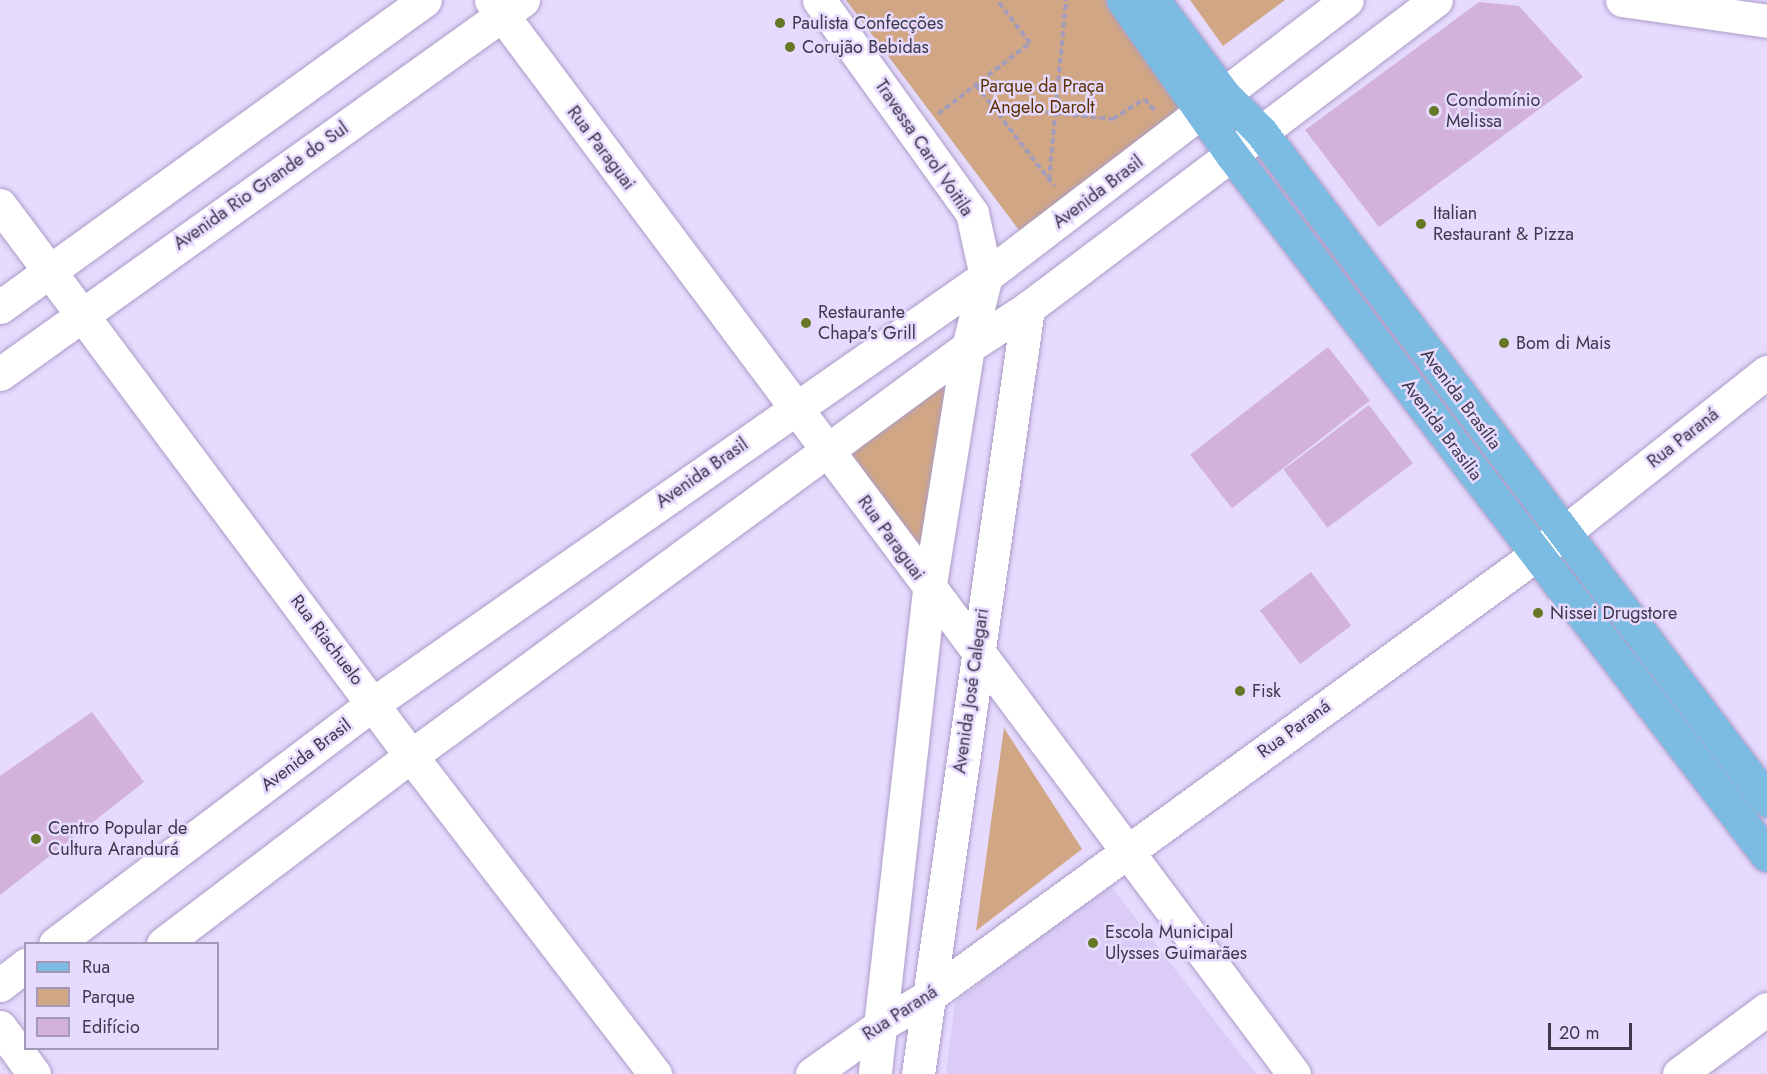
<!DOCTYPE html>
<html>
<head>
<meta charset="utf-8">
<style>
  body { margin:0 }
  #map { position:relative; width:1767px; height:1074px; overflow:hidden; background:#e6dafe; font-family:Jost,sans-serif }
  div>[style] { position:absolute }
  .built>* { inset:0; background:#daccf6 }
  .green>* { inset:0; background:#d0a685 }
  .building>* { inset:0; background:#d2b2d9; transform-origin:0 0 }
  .path>* { height:4px; margin-top:-2px; transform-origin:0; background:repeating-linear-gradient(90deg,#a59cb9 0 6px,transparent 0 9px) }
  .roads { filter:drop-shadow(0 0 2px #ac9dc8) drop-shadow(0 0 2px #ac9dc8) }
  .minor>* { height:33px; margin:-16.5px; padding:0 16.5px; transform-origin:16.5px; border-radius:16.5px; background:#fff }
  .major>* { height:33px; margin:-16.5px; padding:0 16.5px; transform-origin:16.5px; border-radius:16.5px; background:#7cbce2 }
  .dots>* { width:16px; height:16px; translate:-50% -50%; box-sizing:border-box; border:3px solid #e6dafe; border-radius:50% }
  span { translate:-50% -50%; white-space:nowrap; text-align:center; line-height:1.15; -webkit-text-stroke:5px #e6dafe; paint-order:stroke }
  .poi-label { font-size:18px; color:#3e384a }
  .left { translate:0 -50%; text-align:left }
  .park-label { font-size:18px; color:#5d3101 }
  .street-label { font-size:18px; color:#3e384a }
  .legend { position:absolute; left:24px; top:942px; width:195px; height:108px; box-sizing:border-box; background:#e6dafe; border:2px solid #a399b6; margin:0; padding:8px 10px; list-style:none; font-size:18px; color:#3e384a }
  .legend li { display:flex; align-items:center; gap:12px; height:30px }
  .legend b { width:30px; border:2px solid #a399b6 }
  .scale { position:absolute; left:1548px; top:1023px; width:84px; height:27px; box-sizing:border-box; border:3px solid #3e384a; border-top:0; padding-left:8px; font-size:18px; line-height:21px; white-space:nowrap; color:#3e384a; -webkit-text-stroke:4px #e6dafe; paint-order:stroke }
</style>
</head>
<body>
<div id="map">
  <div class="built">
    <i style="clip-path:polygon(1109px 884px,1256px 1074px,946px 1074px,955px 1002px)"></i>
  </div>
  <div class="green">
    <i style="clip-path:polygon(846px 0,1113px 0,1192px 107px,1022px 234px)"></i>
    <i style="clip-path:polygon(1190px 0,1285px 0,1223px 46px)"></i>
    <i style="clip-path:polygon(963px 367px,927px 570px,842px 456px)"></i>
    <i style="clip-path:polygon(1004px 728px,1082px 849px,976px 931px)"></i>
  </div>
  <div class="building">
    <i style="clip-path:polygon(1479px 2px,1519px 6px,1583px 77px,1379px 227px,1305px 130px)"></i>
    <i style="left:1328px;top:347px;width:68px;height:175px;rotate:52deg"></i>
    <i style="left:1369px;top:405px;width:73px;height:107px;rotate:53deg"></i>
    <i style="left:1311px;top:572px;width:67px;height:64px;rotate:53deg"></i>
    <i style="clip-path:polygon(92px 712px,144px 782px,0 895px,0 776px)"></i>
  </div>
  <div class="path">
    <i style="left:976px;top:85px;width:128px;rotate:52.3deg"></i>
    <i style="left:992px;top:107px;width:122px;rotate:5.7deg"></i>
    <i style="left:1113px;top:119px;width:37px;rotate:-33deg"></i>
    <i style="left:1144px;top:99px;width:16px;rotate:47deg"></i>
    <i style="left:938px;top:114px;width:116px;rotate:-37.7deg"></i>
    <i style="left:1030px;top:43px;width:54px;rotate:-127.5deg"></i>
    <i style="left:1049px;top:180px;width:181px;rotate:-84.6deg"></i>
  </div>
  <div class="roads">
    <div class="minor">
      <i style="left:491px;top:0;width:1341px;rotate:53.22deg"></i>
      <i style="left:819px;top:0;width:262px;rotate:54.3deg"></i>
      <i style="left:972px;top:213px;width:65px;rotate:77.5deg"></i>
      <i style="left:986px;top:276px;width:73px;rotate:104.2deg"></i>
      <i style="left:968px;top:347px;width:246px;rotate:99.1deg"></i>
      <i style="left:929px;top:590px;width:487px;rotate:96.4deg"></i>
      <i style="left:1622px;top:0;width:147px;rotate:8.2deg"></i>
      <i style="left:0;top:205px;width:687px;rotate:53.28deg"></i>
      <i style="left:411px;top:756px;width:401px;rotate:52.5deg"></i>
      <i style="left:0;top:307px;width:524px;rotate:-35.84deg"></i>
      <i style="left:0;top:374px;width:643px;rotate:-35.57deg"></i>
      <i style="left:55px;top:944px;width:400px;rotate:-37.1deg"></i>
      <i style="left:374px;top:703px;width:746px;rotate:-34.9deg"></i>
      <i style="left:986px;top:276px;width:454px;rotate:-37.4deg"></i>
      <i style="left:163px;top:944px;width:311px;rotate:-37.2deg"></i>
      <i style="left:411px;top:756px;width:691px;rotate:-36.29deg"></i>
      <i style="left:968px;top:347px;width:72px;rotate:-33deg"></i>
      <i style="left:1028px;top:308px;width:511px;rotate:-37.05deg"></i>
      <i style="left:0;top:985px;width:33px;rotate:-38deg"></i>
      <i style="left:0;top:1027px;width:58px;rotate:54.1deg"></i>
      <i style="left:812px;top:1074px;width:86px;rotate:-35.5deg"></i>
      <i style="left:882px;top:1024px;width:55px;rotate:-30.8deg"></i>
      <i style="left:929px;top:996px;width:752px;rotate:-36.02deg"></i>
      <i style="left:1537px;top:554px;width:293px;rotate:-38.4deg"></i>
      <i style="left:918px;top:1074px;width:774px;rotate:-81.83deg"></i>
      <i style="left:1679px;top:1074px;width:109px;rotate:-36.5deg"></i>
    </div>
    <div class="major">
      <i style="left:1123px;top:0;width:189px;rotate:54.9deg"></i>
      <i style="left:1232px;top:155px;width:881px;rotate:52.61deg"></i>
      <i style="left:1153px;top:0;width:119px;rotate:53.2deg"></i>
      <i style="left:1224px;top:95px;width:52px;rotate:45deg"></i>
      <i style="left:1261px;top:132px;width:838px;rotate:52.86deg"></i>
    </div>
  </div>
  <div class="dots">
    <i style="left:780px;top:23px;background:#667726"></i>
    <i style="left:790px;top:47px;background:#667726"></i>
    <i style="left:1434px;top:111px;background:#667726"></i>
    <i style="left:1421px;top:224px;background:#667726"></i>
    <i style="left:806px;top:323px;background:#667726"></i>
    <i style="left:1504px;top:343px;background:#667726"></i>
    <i style="left:1538px;top:613px;background:#667726"></i>
    <i style="left:1240px;top:691px;background:#667726"></i>
    <i style="left:36px;top:839px;background:#667726"></i>
    <i style="left:1093px;top:943px;background:#667726"></i>
  </div>
  <div class="poi-label">
    <span class="left" style="left:792px;top:23px">Paulista Confecções</span>
    <span class="left" style="left:802px;top:47px">Corujão Bebidas</span>
    <span class="left" style="left:1446px;top:111px">Condomínio<br>Melissa</span>
    <span class="left" style="left:1433px;top:224px">Italian<br>Restaurant &amp; Pizza</span>
    <span class="left" style="left:818px;top:323px">Restaurante<br>Chapa's Grill</span>
    <span class="left" style="left:1516px;top:343px">Bom di Mais</span>
    <span class="left" style="left:1550px;top:613px">Nissei Drugstore</span>
    <span class="left" style="left:1252px;top:691px">Fisk</span>
    <span class="left" style="left:48px;top:839px">Centro Popular de<br>Cultura Arandurá</span>
    <span class="left" style="left:1105px;top:943px">Escola Municipal<br>Ulysses Guimarães</span>
  </div>
  <div class="park-label">
    <span style="left:1042px;top:97px">Parque da Praça<br>Angelo Darolt</span>
  </div>
  <div class="street-label">
    <span style="left:601px;top:148px;rotate:53deg">Rua Paraguai</span>
    <span style="left:924px;top:148px;rotate:56deg">Travessa Carol Voitila</span>
    <span style="left:261px;top:186px;rotate:-35deg">Avenida Rio Grande do Sul</span>
    <span style="left:1098px;top:192px;rotate:-37deg">Avenida Brasil</span>
    <span style="left:1461px;top:399px;rotate:53deg">Avenida Brasília</span>
    <span style="left:1442px;top:430px;rotate:53deg">Avenida Brasilia</span>
    <span style="left:1683px;top:438px;rotate:-38deg">Rua Paraná</span>
    <span style="left:702px;top:473px;rotate:-35deg">Avenida Brasil</span>
    <span style="left:891px;top:538px;rotate:54deg">Rua Paraguai</span>
    <span style="left:327px;top:640px;rotate:53deg">Rua Riachuelo</span>
    <span style="left:971px;top:691px;rotate:-82deg">Avenida José Calegari</span>
    <span style="left:1294px;top:729px;rotate:-36deg">Rua Paraná</span>
    <span style="left:306px;top:755px;rotate:-37deg">Avenida Brasil</span>
    <span style="left:900px;top:1013px;rotate:-33deg">Rua Paraná</span>
  </div>
  <ul class="legend">
  <li><b style="height:8px;background:#7cbce2"></b>Rua</li>
  <li><b style="height:16px;background:#d0a685"></b>Parque</li>
  <li><b style="height:16px;background:#d2b2d9"></b>Edifício</li>
  </ul>
  <div class="scale">20 m</div>
</div>
</body>
</html>
